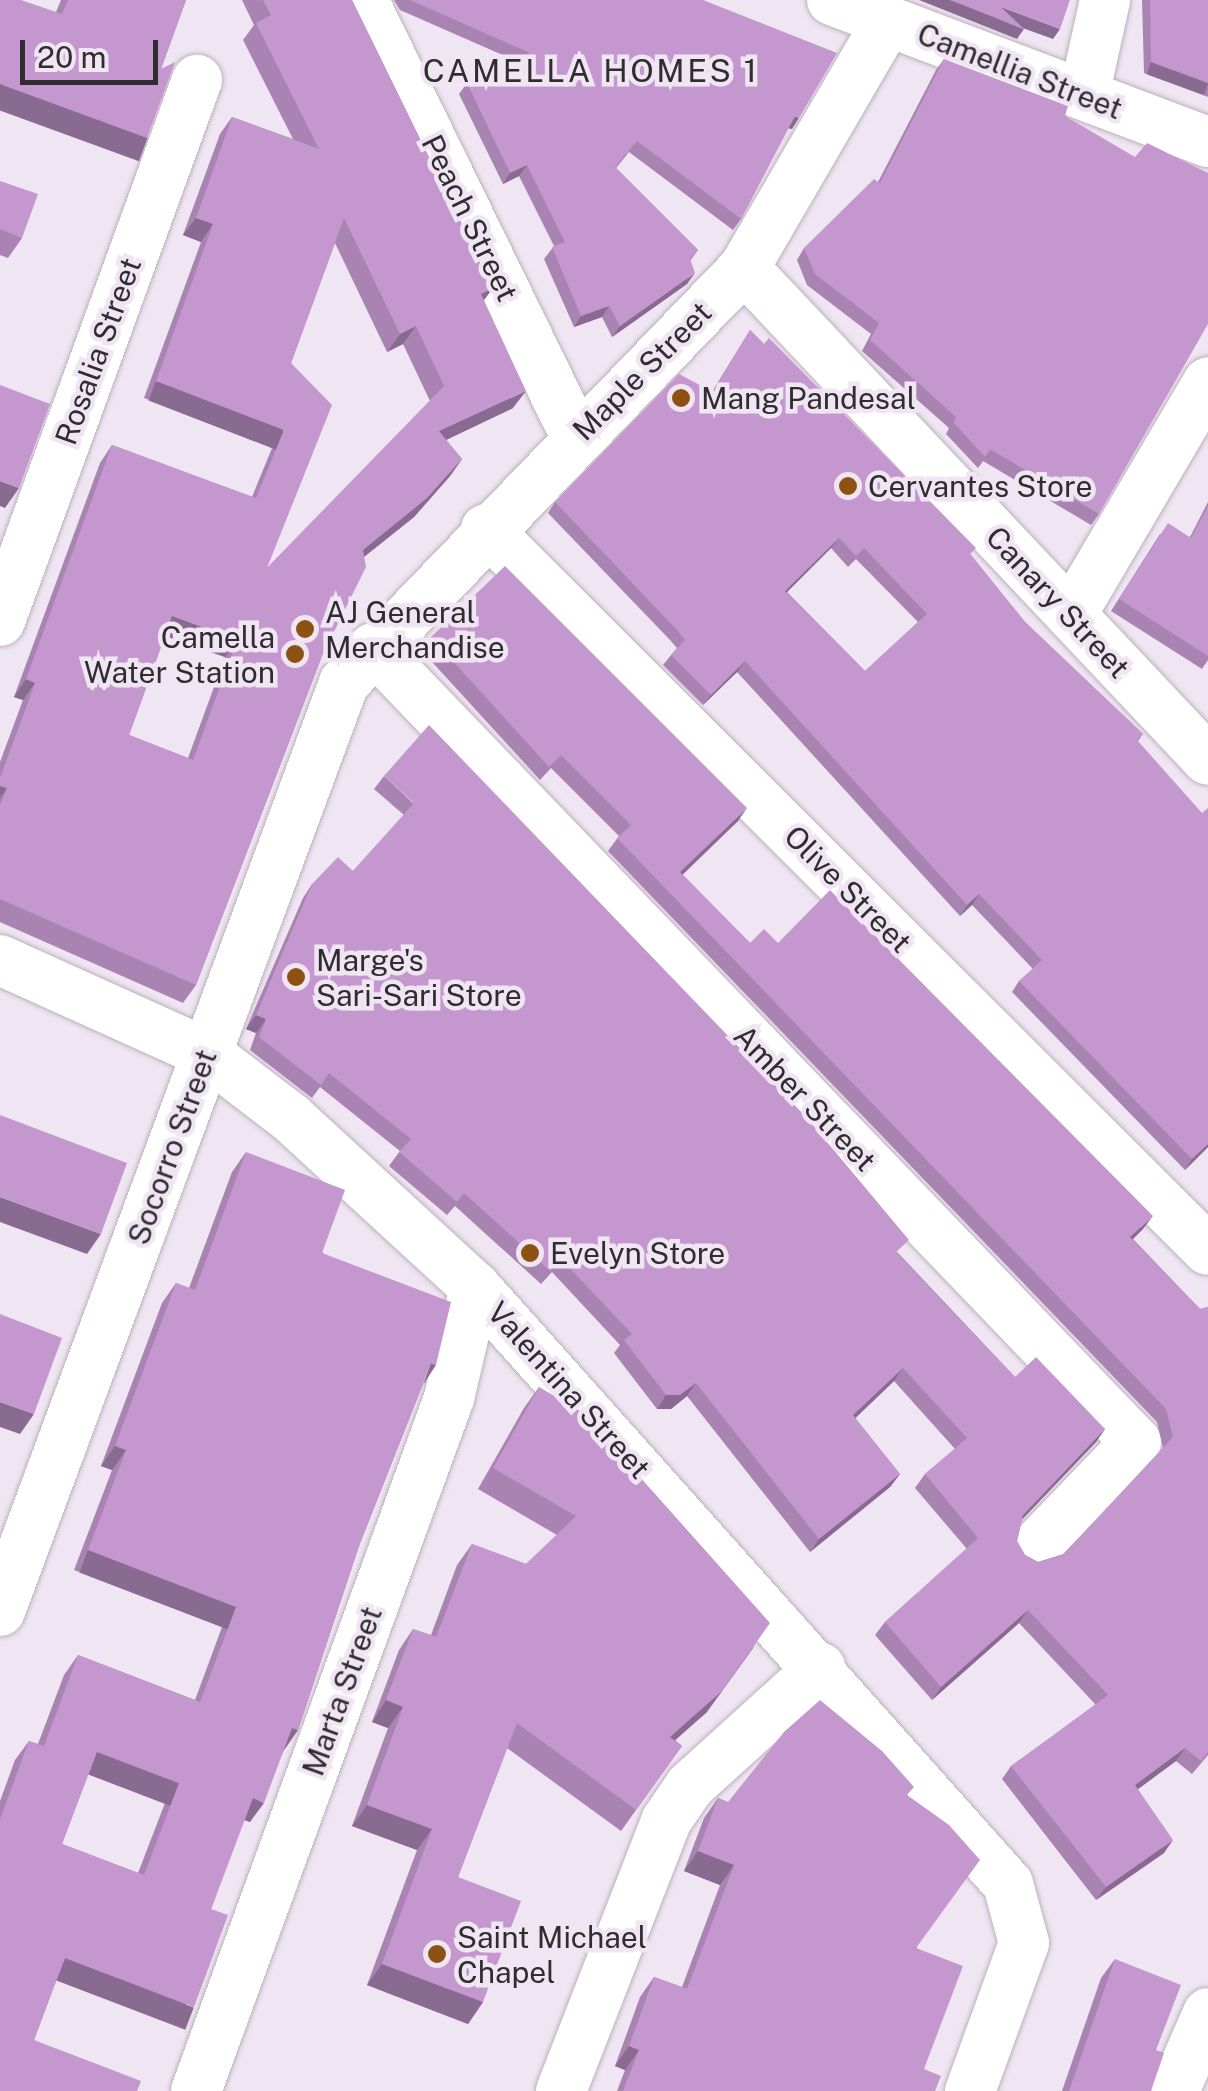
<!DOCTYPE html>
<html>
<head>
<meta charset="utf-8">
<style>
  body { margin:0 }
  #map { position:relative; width:1208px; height:2091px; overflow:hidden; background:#f0e5f2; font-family:"Public Sans",sans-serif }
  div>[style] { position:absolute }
  .roads { filter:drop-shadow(0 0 2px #bbb1bd) drop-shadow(0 0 2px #bbb1bd) }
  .minor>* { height:50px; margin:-25px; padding:0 25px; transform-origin:25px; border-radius:25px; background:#fff }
  .wall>* { inset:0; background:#a983b1 }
  .shaded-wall>* { inset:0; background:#896a90; transform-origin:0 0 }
  .building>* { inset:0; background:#c498ce }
  .dots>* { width:28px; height:28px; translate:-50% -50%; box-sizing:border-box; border:5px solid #f0e5f2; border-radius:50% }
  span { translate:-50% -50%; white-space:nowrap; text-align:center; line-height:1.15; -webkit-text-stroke:9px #f0e5f2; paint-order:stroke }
  .street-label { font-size:30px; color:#302c31 }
  .poi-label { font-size:30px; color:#302c31 }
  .left { translate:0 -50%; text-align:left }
  .right { translate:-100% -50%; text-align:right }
  .neighbourhood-label { font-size:32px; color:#302c31; letter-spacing:2.5px }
  .scale { position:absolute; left:20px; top:40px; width:138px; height:45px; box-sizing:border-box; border:5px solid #302c31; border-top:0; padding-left:12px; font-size:30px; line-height:35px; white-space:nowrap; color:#302c31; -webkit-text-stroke:8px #f0e5f2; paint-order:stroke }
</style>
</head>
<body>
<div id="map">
  <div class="roads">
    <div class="minor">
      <i style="left:363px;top:0;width:485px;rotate:64deg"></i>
      <i style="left:832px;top:0;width:402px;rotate:20.7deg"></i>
      <i style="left:1084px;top:95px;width:97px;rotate:-77.5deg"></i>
      <i style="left:744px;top:268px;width:676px;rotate:46.68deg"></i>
      <i style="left:486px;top:529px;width:1020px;rotate:44.96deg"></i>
      <i style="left:1071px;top:615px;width:270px;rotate:-59.5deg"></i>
      <i style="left:0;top:621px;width:576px;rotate:-69.99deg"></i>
      <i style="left:373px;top:648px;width:1101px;rotate:46.14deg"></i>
      <i style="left:1136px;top:1442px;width:146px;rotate:133.9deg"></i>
      <i style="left:0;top:960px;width:226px;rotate:24.3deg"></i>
      <i style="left:206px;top:1053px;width:107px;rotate:37.4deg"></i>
      <i style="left:291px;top:1118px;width:250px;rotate:42.6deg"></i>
      <i style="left:475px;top:1287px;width:800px;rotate:48.24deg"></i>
      <i style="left:1008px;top:1884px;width:61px;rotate:74.8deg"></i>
      <i style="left:1024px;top:1943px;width:158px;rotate:110deg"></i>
      <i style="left:0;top:1611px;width:990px;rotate:-69.66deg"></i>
      <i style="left:344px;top:683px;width:576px;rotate:-46.05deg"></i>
      <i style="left:744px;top:268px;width:286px;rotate:-59.8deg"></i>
      <i style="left:196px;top:2091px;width:738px;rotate:-69.94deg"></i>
      <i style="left:449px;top:1398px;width:114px;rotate:-76.8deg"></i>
      <i style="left:561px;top:2091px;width:290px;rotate:-68.7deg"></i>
      <i style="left:666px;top:1821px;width:42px;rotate:-55.6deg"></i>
      <i style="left:690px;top:1786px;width:176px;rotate:-42.2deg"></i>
      <i style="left:1174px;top:2091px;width:85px;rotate:-66.4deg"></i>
    </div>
  </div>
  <div class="wall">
    <i style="clip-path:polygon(0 0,56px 12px,61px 0,186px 0,161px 69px,147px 138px,133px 158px,0 109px)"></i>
    <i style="clip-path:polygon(evenodd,242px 0,352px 0,493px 288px,484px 300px,513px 408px,446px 440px,462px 459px,450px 476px,414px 517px,364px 557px,322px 656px,196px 985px,183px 1003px,0 922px,0 762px,23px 700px,14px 697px,100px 463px,112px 445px,252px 497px,272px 448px,144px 398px,201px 242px,183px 235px,220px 134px,232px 117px,293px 139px,243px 40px,254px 25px,242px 0,335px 243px,387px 352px,403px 344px,430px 401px,267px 568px,291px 363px,335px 243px,242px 0,165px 636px,225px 657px,188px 758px,129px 735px,165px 636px)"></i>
    <i style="clip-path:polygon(394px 0,703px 0,792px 129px,788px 128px,741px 219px,733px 230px,629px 152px,616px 168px,698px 250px,690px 261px,687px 284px,612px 337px,602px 317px,574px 327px,544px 259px,554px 246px,519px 176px,503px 184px,459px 94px,467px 83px,514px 60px,400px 10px)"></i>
    <i style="clip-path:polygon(1142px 0,1208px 0,1208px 97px,1144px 73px)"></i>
    <i style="clip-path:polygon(944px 59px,1065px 116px,1099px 514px,1091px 525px,983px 461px,978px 468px,946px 434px,949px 428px,862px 351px,871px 334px,807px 285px,797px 260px,804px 248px,878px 182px,936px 70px)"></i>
    <i style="clip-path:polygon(0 181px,22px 238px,8px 258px,0 255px)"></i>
    <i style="clip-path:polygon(evenodd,750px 330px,971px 555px,1025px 622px,1143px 734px,1138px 741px,1208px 1147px,1185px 1170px,1012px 992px,1019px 981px,1033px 969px,972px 905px,960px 916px,737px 672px,703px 705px,663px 665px,677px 648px,670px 640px,548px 513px,555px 502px,712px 392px,750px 330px,831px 548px,848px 567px,856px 559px,918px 622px,865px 671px,787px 592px,831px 548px)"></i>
    <i style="clip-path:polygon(1208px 502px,1208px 660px,1202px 669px,1111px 611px,1160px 534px,1190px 537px)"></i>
    <i style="clip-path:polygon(431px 637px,738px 821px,682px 874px,750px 943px,778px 943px,1143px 1229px,1133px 1239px,1200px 1309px,1208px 1307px,1208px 1755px,1192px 1774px,1176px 1761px,1138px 1789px,1164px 1853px,1096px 1900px,1002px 1779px,1011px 1766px,1096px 1705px,1019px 1623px,932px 1700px,875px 1635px,885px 1622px,967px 1549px,915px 1488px,925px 1474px,955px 1449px,894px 1381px,855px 1418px,900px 1474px,890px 1487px,810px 1552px,687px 1396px,671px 1409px,657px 1409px,614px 1353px,620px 1345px,552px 1272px,541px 1284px,455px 1206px,447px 1215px,389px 1166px,400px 1151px,320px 1087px,312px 1098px,250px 1050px,256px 1033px,246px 1029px,303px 898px,312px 884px,353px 871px,404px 815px,374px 789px,384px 776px,899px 1254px,1015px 1377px,1105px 1429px,1096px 1442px,1022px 1519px,1017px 1541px,1025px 1555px,1038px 1562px,1064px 1554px,1163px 1448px,1157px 1422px,608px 851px,619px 836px,551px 768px,540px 780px,422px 651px)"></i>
    <i style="clip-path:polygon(evenodd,246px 1152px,423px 1384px,359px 1546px,298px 1730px,284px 1750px,250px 1822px,244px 1820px,211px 1909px,180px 2026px,56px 1980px,34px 2040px,0 2091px,0 1801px,15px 1760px,29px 1741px,38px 1744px,64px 1675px,78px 1655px,195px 1700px,222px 1627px,74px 1570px,112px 1470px,101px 1466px,162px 1303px,176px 1283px,189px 1288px,232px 1172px,246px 1152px,88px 1774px,165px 1803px,138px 1873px,62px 1844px,88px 1774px)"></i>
    <i style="clip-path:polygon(539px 1387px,707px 1712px,675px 1740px,682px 1746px,621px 1831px,507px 1748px,458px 1877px,483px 2002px,468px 2024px,367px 1985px,417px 1850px,352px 1826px,388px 1728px,372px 1722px,399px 1650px,413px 1629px,431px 1635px,457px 1565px,472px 1544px,526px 1564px,557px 1535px,478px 1489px,524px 1408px)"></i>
    <i style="clip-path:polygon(908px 1795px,924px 2069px,935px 2091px,617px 2091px,625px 2070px,615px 2066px,640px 1997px,654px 1977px,682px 1987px,720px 1885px,684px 1871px,704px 1818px,718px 1798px,728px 1802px)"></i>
    <i style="clip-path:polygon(1115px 1959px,1156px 2050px,1151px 2091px,1062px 2091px,1101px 1978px)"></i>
  </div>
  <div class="shaded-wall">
    <i style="clip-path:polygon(919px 0,950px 0,1001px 7px,1060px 29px,1053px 39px,995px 18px,1024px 29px,1017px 39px)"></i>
    <i style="left:1151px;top:62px;width:61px;height:13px;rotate:20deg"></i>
    <i style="left:0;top:84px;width:157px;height:25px;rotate:20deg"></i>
    <i style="clip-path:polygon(795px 116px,799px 118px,792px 129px,787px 128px)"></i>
    <i style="clip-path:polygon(527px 165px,519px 176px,503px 184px,510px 173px)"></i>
    <i style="clip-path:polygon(196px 218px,213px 224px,201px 242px,183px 235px)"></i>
    <i style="clip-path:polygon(695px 273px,687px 284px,612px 337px,620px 326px)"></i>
    <i style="clip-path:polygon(493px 288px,480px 305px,481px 294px)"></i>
    <i style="clip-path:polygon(609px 306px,602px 317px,574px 327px,581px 316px)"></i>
    <i style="clip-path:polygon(416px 326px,403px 344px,387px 352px,400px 334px)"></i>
    <i style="left:156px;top:381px;width:137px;height:21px;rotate:21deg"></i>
    <i style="clip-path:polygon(526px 391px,513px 408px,427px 449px,439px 431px)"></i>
    <i style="clip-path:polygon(462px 459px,450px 476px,414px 517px,350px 568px,363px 550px)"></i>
    <i style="clip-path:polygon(0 481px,19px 488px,5px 508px,0 506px)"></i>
    <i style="clip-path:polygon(839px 538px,831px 548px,778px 601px,785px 591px)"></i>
    <i style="clip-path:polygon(172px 616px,237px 640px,225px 657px,160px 634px)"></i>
    <i style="clip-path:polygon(745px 661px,737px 672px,703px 705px,711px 695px)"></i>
    <i style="clip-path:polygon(26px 679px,35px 683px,23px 700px,14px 697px)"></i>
    <i style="clip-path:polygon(0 786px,7px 788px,0 798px)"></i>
    <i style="clip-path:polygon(747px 808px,738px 821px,671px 886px,680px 872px)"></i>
    <i style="clip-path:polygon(979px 894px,972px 905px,960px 916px,967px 905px)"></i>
    <i style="clip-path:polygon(256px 1015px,266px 1019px,256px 1033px,246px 1029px)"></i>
    <i style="clip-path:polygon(1208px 1144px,1208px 1147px,1185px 1170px,1192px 1159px)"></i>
    <i style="clip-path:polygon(0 1197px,101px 1234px,87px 1254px,0 1222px)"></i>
    <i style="clip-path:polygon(1153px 1216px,1143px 1229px,1121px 1250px,1130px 1237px)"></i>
    <i style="clip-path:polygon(431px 1363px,436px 1365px,423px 1385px)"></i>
    <i style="clip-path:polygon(903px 1368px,894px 1381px,844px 1429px,853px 1415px)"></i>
    <i style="clip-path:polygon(696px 1383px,687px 1396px,671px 1409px,657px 1409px,666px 1395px)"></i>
    <i style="clip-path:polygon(0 1402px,34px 1414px,20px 1434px,0 1427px)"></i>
    <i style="clip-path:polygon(1105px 1429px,1096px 1442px,1014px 1528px,1023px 1515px)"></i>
    <i style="clip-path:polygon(115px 1446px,126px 1450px,112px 1470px,101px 1466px)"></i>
    <i style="clip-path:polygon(900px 1474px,890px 1487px,810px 1552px,819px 1539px)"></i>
    <i style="left:88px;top:1550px;width:159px;height:24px;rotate:21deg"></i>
    <i style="clip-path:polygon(1028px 1610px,1019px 1623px,932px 1700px,941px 1687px)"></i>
    <i style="clip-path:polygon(756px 1644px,707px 1712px,655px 1758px,670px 1737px)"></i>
    <i style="clip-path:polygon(386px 1700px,403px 1707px,388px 1728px,372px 1722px)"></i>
    <i style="clip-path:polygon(292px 1728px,298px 1730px,284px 1750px,278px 1747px)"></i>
    <i style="clip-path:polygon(1185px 1748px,1176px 1761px,1126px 1798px,1135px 1785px)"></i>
    <i style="left:97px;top:1752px;width:88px;height:24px;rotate:21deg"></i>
    <i style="clip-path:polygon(253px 1798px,264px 1803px,250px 1822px,239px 1818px)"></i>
    <i style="clip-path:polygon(367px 1805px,432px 1829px,417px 1850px,352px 1826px)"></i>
    <i style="clip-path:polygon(1173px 1840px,1164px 1853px,1096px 1900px,1106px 1887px)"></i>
    <i style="clip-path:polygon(698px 1851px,734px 1865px,720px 1885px,684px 1871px)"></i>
    <i style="left:65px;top:1958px;width:138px;height:24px;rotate:21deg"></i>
    <i style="clip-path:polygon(382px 1964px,483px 2002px,468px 2024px,367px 1985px)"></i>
    <i style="clip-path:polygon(629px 2046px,639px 2050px,625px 2070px,615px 2066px)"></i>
  </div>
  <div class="building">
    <i style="clip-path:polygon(0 0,21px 0,62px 14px,68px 0,186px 0,161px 69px,175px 62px,147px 138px,0 84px)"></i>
    <i style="clip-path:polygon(evenodd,263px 0,352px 0,493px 288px,481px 294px,526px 391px,439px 431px,462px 459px,426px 499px,363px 550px,366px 567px,322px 656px,196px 985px,0 899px,0 805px,7px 788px,0 786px,0 778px,35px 683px,26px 679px,112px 445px,256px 498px,284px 430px,156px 381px,213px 224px,196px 218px,232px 117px,319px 149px,256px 23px,271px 15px,263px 0,344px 218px,400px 334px,416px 326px,444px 386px,267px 568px,332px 405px,291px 363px,344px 218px,263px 0,172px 616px,237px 640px,193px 760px,129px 735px,172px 616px)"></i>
    <i style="clip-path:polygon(410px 0,703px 0,837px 53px,799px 118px,795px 116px,741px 219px,637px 141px,615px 167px,698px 250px,690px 259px,695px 273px,620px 326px,609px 306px,581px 316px,552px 247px,565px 242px,527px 165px,510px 173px,467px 83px,530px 53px)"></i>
    <i style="clip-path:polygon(950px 0,1070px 0,1060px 29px,1001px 7px,1024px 29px)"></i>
    <i style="clip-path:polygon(1150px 0,1208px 0,1208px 83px,1151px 62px)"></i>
    <i style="clip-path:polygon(944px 59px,1068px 106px,1065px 116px,1135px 157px,1147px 143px,1208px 173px,1208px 324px,1099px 514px,990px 449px,985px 457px,954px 423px,956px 417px,870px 340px,879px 323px,815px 274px,804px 248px,874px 179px,880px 183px)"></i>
    <i style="clip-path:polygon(0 181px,38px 194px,22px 238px,0 229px)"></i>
    <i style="clip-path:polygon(evenodd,750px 330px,764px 344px,769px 338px,976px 548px,970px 554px,1025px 622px,1143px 734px,1137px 740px,1202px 813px,1208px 808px,1208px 1144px,1192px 1159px,1019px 981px,1042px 960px,979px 894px,967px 905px,745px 661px,711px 695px,671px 655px,685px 640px,677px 630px,555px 502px,679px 374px,713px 392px,750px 330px,839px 538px,856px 556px,864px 548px,927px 614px,865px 671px,785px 591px,839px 538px)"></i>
    <i style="clip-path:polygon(0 385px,50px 404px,19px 488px,0 481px)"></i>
    <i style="clip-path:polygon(1208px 506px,1208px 656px,1119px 599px,1168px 523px,1191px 538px)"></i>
    <i style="clip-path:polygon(505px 566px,747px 808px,680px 872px,750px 943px,764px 929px,778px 943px,830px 890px,1153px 1216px,1130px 1237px,1200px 1309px,1208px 1307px,1208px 1752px,1201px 1761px,1185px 1748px,1135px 1785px,1173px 1840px,1106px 1887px,1011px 1766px,1108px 1695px,1028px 1610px,941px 1687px,885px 1622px,978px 1538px,925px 1474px,967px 1438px,903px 1368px,853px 1415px,900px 1474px,819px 1539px,696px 1383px,680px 1395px,666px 1395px,624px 1340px,632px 1334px,561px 1259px,550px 1271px,464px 1193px,457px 1202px,399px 1152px,411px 1139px,329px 1073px,321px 1085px,259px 1037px,266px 1019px,256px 1015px,312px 884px,338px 857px,353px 871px,414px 803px,384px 776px,429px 725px,807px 1118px,909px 1240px,896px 1252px,967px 1327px,1015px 1377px,1036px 1357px,1105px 1429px,1023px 1515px,1017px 1541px,1025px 1555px,1038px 1562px,1064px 1554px,1173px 1437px,1166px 1409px,617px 838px,631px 825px,561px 755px,549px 767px,431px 637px)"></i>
    <i style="clip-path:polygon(0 1115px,127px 1163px,101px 1234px,0 1197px)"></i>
    <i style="clip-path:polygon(evenodd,246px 1152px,345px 1190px,322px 1253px,451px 1302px,436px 1365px,431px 1363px,359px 1546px,298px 1730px,292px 1728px,264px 1803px,253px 1798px,211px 1909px,228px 1915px,194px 2007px,65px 1958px,34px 2040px,141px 2081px,137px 2091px,0 2091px,0 1819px,29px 1741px,44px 1746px,78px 1655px,200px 1702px,236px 1607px,88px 1550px,126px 1450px,115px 1446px,176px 1283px,195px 1290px,246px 1152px,97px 1752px,179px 1783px,144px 1875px,62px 1844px,97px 1752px)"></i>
    <i style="clip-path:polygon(0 1314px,62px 1338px,34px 1414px,0 1402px)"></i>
    <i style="clip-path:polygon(539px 1387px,582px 1412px,770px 1623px,722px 1691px,670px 1737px,682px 1746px,636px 1810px,517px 1723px,458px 1877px,521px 1901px,483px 2002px,382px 1964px,432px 1829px,367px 1805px,403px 1707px,386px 1700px,413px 1629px,436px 1637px,472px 1544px,526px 1564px,576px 1516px,493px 1468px)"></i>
    <i style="clip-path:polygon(820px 1700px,882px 1751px,914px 1787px,907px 1795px,949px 1825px,980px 1860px,916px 1948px,963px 1966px,924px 2069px,941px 2076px,935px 2091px,623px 2091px,639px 2050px,629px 2046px,654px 1977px,687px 1989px,734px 1865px,698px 1851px,718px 1798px,728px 1802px,784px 1732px)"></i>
    <i style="clip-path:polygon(1115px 1959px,1181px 1985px,1156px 2050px,1164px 2053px,1151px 2091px,1069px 2091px)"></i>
  </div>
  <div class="dots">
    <i style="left:681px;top:398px;background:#8e5114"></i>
    <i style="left:848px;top:486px;background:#8e5114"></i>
    <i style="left:305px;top:629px;background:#8e5114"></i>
    <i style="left:295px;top:654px;background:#8e5114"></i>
    <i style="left:296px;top:977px;background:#8e5114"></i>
    <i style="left:530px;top:1253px;background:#8e5114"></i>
    <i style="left:437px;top:1954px;background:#8e5114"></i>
  </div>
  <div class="street-label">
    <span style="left:1020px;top:71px;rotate:21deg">Camellia Street</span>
    <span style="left:470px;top:218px;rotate:64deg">Peach Street</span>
    <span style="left:98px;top:351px;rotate:-70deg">Rosalia Street</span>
    <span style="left:642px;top:371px;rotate:-45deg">Maple Street</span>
    <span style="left:1058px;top:602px;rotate:47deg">Canary Street</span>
    <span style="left:848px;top:889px;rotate:45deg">Olive Street</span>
    <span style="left:805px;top:1098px;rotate:46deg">Amber Street</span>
    <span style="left:172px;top:1147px;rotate:-70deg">Socorro Street</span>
    <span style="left:569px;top:1390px;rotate:48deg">Valentina Street</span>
    <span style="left:342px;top:1691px;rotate:-70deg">Marta Street</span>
  </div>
  <div class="poi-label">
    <span class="left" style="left:701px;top:398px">Mang Pandesal</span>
    <span class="left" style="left:868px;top:486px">Cervantes Store</span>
    <span class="left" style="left:325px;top:629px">AJ General<br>Merchandise</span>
    <span class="right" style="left:275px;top:654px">Camella<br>Water Station</span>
    <span class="left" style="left:316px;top:977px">Marge's<br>Sari-Sari Store</span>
    <span class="left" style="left:550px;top:1253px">Evelyn Store</span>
    <span class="left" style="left:457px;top:1954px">Saint Michael<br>Chapel</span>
  </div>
  <div class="neighbourhood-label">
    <span style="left:591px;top:71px">CAMELLA HOMES 1</span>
  </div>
  <div class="scale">20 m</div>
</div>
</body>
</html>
